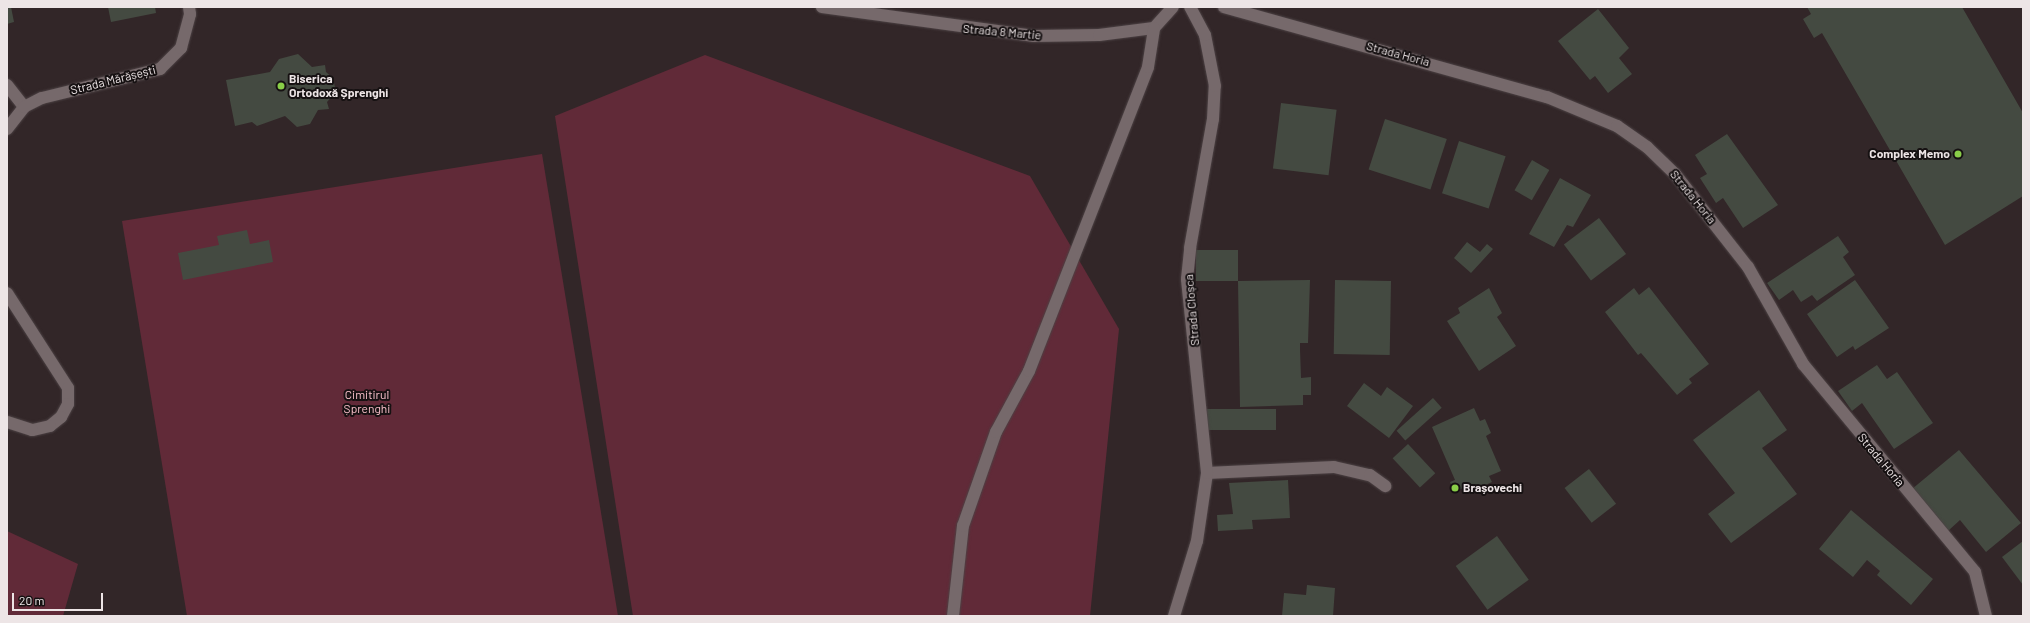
<!DOCTYPE html>
<html>
<head>
<meta charset="utf-8">
<style>
  body { margin:0 }
  #map { position:relative; width:2030px; height:623px; overflow:hidden; background:#322628; font-family:Barlow,sans-serif }
  div>[style] { position:absolute }
  .green>* { inset:0; background:#612a38 }
  .building>* { inset:0; background:#444a41; transform-origin:0 0 }
  .roads { filter:drop-shadow(0 0 1px #4c4244) drop-shadow(0 0 1px #4c4244) }
  .minor>* { height:12px; margin:-6px; padding:0 6px; transform-origin:6px; border-radius:6px; background:#76696b }
  .dots>* { width:11px; height:11px; translate:-50% -50%; box-sizing:border-box; border:2px solid #161112; border-radius:50% }
  span { translate:-50% -50%; white-space:nowrap; text-align:center; line-height:1.15; -webkit-text-stroke:4px #161112; paint-order:stroke }
  .street-label { font-size:12px; color:#ede5e6 }
  .poi-label { font-size:12px; color:#ede5e6; font-weight:700 }
  .left { translate:0 -50%; text-align:left }
  .right { translate:-100% -50%; text-align:right }
  .park-label { font-size:12px; color:#fac0cb }
  .frame { position:absolute; inset:0; border:8px solid #ede5e6; pointer-events:none }
  .scale { position:absolute; left:12px; top:593px; width:91px; height:18px; box-sizing:border-box; border:2px solid #ede5e6; border-top:0; padding-left:5px; font-size:12px; line-height:14px; white-space:nowrap; color:#ede5e6; -webkit-text-stroke:3px #161112; paint-order:stroke }
</style>
</head>
<body>
<div id="map">
  <div class="green">
    <i style="clip-path:polygon(705px 55px,1030px 176px,1119px 329px,1090px 616px,633px 616px,555px 116px)"></i>
    <i style="clip-path:polygon(542px 154px,618px 616px,187px 616px,122px 221px)"></i>
    <i style="clip-path:polygon(7px 531px,78px 564px,63px 616px,7px 616px)"></i>
  </div>
  <div class="building">
    <i style="clip-path:polygon(7px 7px,11px 7px,14px 22px,7px 24px)"></i>
    <i style="clip-path:polygon(108px 7px,155px 7px,156px 13px,111px 22px)"></i>
    <i style="clip-path:polygon(1807px 7px,1962px 7px,2023px 113px,2023px 196px,1945px 245px,1822px 33px,1814px 38px,1803px 19px,1811px 14px)"></i>
    <i style="clip-path:polygon(1598px 9px,1629px 48px,1619px 58px,1632px 74px,1608px 93px,1595px 76px,1590px 80px,1558px 41px)"></i>
    <i style="clip-path:polygon(298px 54px,312px 67px,325px 65px,326px 72px,333px 78px,336px 92px,327px 102px,329px 109px,318px 110px,310px 124px,297px 127px,285px 116px,257px 126px,252px 122px,235px 126px,226px 80px,270px 72px,279px 59px)"></i>
    <i style="left:1281px;top:103px;width:56px;height:66px;rotate:7deg"></i>
    <i style="left:1385px;top:119px;width:65px;height:53px;rotate:18deg"></i>
    <i style="clip-path:polygon(1727px 134px,1778px 205px,1743px 228px,1723px 198px,1716px 203px,1700px 178px,1707px 174px,1695px 155px)"></i>
    <i style="left:1459px;top:141px;width:49px;height:55px;rotate:18deg"></i>
    <i style="left:1532px;top:160px;width:20px;height:35px;rotate:30deg"></i>
    <i style="clip-path:polygon(1560px 178px,1591px 195px,1573px 227px,1567px 225px,1554px 247px,1529px 234px)"></i>
    <i style="left:1599px;top:218px;width:45px;height:44px;rotate:53deg"></i>
    <i style="clip-path:polygon(247px 230px,250px 244px,269px 240px,273px 262px,183px 280px,178px 253px,219px 245px,217px 236px)"></i>
    <i style="clip-path:polygon(1838px 236px,1849px 252px,1843px 257px,1855px 275px,1817px 301px,1812px 295px,1801px 302px,1793px 290px,1779px 300px,1767px 283px)"></i>
    <i style="clip-path:polygon(1467px 242px,1480px 252px,1487px 244px,1493px 249px,1471px 273px,1454px 258px)"></i>
    <i style="left:1238px;top:250px;width:31px;height:42px;rotate:90deg"></i>
    <i style="clip-path:polygon(1310px 280px,1308px 343px,1300px 343px,1300px 349px,1301px 378px,1311px 377px,1311px 395px,1303px 395px,1303px 405px,1240px 407px,1238px 281px)"></i>
    <i style="left:1335px;top:280px;width:56px;height:74px;rotate:1deg"></i>
    <i style="clip-path:polygon(1855px 280px,1889px 328px,1855px 350px,1853px 346px,1837px 357px,1807px 314px)"></i>
    <i style="clip-path:polygon(1649px 287px,1709px 364px,1689px 379px,1692px 383px,1677px 395px,1641px 353px,1638px 355px,1605px 312px,1634px 288px,1639px 295px)"></i>
    <i style="clip-path:polygon(1489px 288px,1502px 313px,1497px 317px,1516px 346px,1479px 371px,1447px 321px,1460px 313px,1458px 308px)"></i>
    <i style="clip-path:polygon(1877px 365px,1887px 379px,1897px 372px,1933px 423px,1894px 449px,1862px 403px,1852px 411px,1838px 391px)"></i>
    <i style="clip-path:polygon(1364px 383px,1381px 396px,1387px 387px,1413px 406px,1389px 438px,1347px 406px)"></i>
    <i style="clip-path:polygon(1759px 390px,1787px 430px,1762px 448px,1797px 494px,1731px 543px,1708px 514px,1735px 493px,1693px 440px)"></i>
    <i style="left:1433px;top:398px;width:13px;height:49px;rotate:48deg"></i>
    <i style="clip-path:polygon(1474px 408px,1480px 421px,1485px 419px,1491px 433px,1486px 436px,1501px 471px,1489px 476px,1492px 482px,1475px 490px,1472px 484px,1454px 492px,1450px 482px,1455px 480px,1432px 427px)"></i>
    <i style="left:1207px;top:409px;width:69px;height:21px"></i>
    <i style="left:1408px;top:444px;width:40px;height:21px;rotate:47deg"></i>
    <i style="clip-path:polygon(1959px 450px,2021px 523px,1986px 552px,1960px 520px,1948px 531px,1912px 489px)"></i>
    <i style="left:1589px;top:469px;width:44px;height:31px;rotate:52deg"></i>
    <i style="clip-path:polygon(1288px 480px,1290px 518px,1252px 520px,1253px 529px,1218px 531px,1217px 515px,1233px 514px,1229px 483px)"></i>
    <i style="clip-path:polygon(1851px 510px,1933px 579px,1911px 605px,1877px 575px,1880px 571px,1867px 560px,1853px 577px,1819px 549px)"></i>
    <i style="left:1497px;top:536px;width:54px;height:51px;rotate:54deg"></i>
    <i style="clip-path:polygon(2023px 541px,2023px 585px,2002px 557px)"></i>
    <i style="clip-path:polygon(1307px 585px,1335px 588px,1333px 616px,1282px 616px,1284px 593px,1306px 595px)"></i>
  </div>
  <div class="roads">
    <div class="minor">
      <i style="left:822px;top:7px;width:214px;rotate:7.8deg"></i>
      <i style="left:1034px;top:36px;width:65px;rotate:-0.9deg"></i>
      <i style="left:1099px;top:35px;width:55px;rotate:-7.3deg"></i>
      <i style="left:1154px;top:28px;width:28px;rotate:-48deg"></i>
      <i style="left:1224px;top:7px;width:335px;rotate:15.6deg"></i>
      <i style="left:1547px;top:97px;width:76px;rotate:22.5deg"></i>
      <i style="left:1617px;top:126px;width:37px;rotate:35deg"></i>
      <i style="left:1647px;top:147px;width:39px;rotate:44deg"></i>
      <i style="left:1675px;top:174px;width:118px;rotate:51.9deg"></i>
      <i style="left:1748px;top:267px;width:112px;rotate:60.4deg"></i>
      <i style="left:1803px;top:364px;width:270px;rotate:50.4deg"></i>
      <i style="left:1975px;top:572px;width:45px;rotate:76deg"></i>
      <i style="left:7px;top:85px;width:28px;rotate:52deg"></i>
      <i style="left:7px;top:129px;width:28px;rotate:-52deg"></i>
      <i style="left:24px;top:107px;width:20px;rotate:-27deg"></i>
      <i style="left:42px;top:98px;width:122px;rotate:-13.8deg"></i>
      <i style="left:160px;top:69px;width:30px;rotate:-45deg"></i>
      <i style="left:181px;top:48px;width:35px;rotate:-75deg"></i>
      <i style="left:190px;top:14px;width:7px;rotate:-98deg"></i>
      <i style="left:7px;top:293px;width:113px;rotate:57.3deg"></i>
      <i style="left:68px;top:388px;width:16px;rotate:90deg"></i>
      <i style="left:68px;top:404px;width:15px;rotate:118deg"></i>
      <i style="left:61px;top:417px;width:14px;rotate:141deg"></i>
      <i style="left:50px;top:426px;width:18px;rotate:167deg"></i>
      <i style="left:32px;top:430px;width:26px;rotate:-162deg"></i>
      <i style="left:1207px;top:473px;width:127px;rotate:-2.7deg"></i>
      <i style="left:1334px;top:467px;width:37px;rotate:13deg"></i>
      <i style="left:1370px;top:475px;width:19px;rotate:36deg"></i>
      <i style="left:953px;top:616px;width:91px;rotate:-83.7deg"></i>
      <i style="left:963px;top:526px;width:100px;rotate:-70.7deg"></i>
      <i style="left:996px;top:432px;width:69px;rotate:-61.6deg"></i>
      <i style="left:1029px;top:371px;width:326px;rotate:-68.6deg"></i>
      <i style="left:1148px;top:67px;width:39px;rotate:-81deg"></i>
      <i style="left:1174px;top:616px;width:78px;rotate:-73deg"></i>
      <i style="left:1197px;top:541px;width:69px;rotate:-81.6deg"></i>
      <i style="left:1207px;top:473px;width:195px;rotate:-95.9deg"></i>
      <i style="left:1187px;top:279px;width:31px;rotate:-84deg"></i>
      <i style="left:1190px;top:248px;width:131px;rotate:-79.9deg"></i>
      <i style="left:1213px;top:119px;width:33px;rotate:-87deg"></i>
      <i style="left:1215px;top:86px;width:52px;rotate:-101.1deg"></i>
      <i style="left:1205px;top:35px;width:32px;rotate:-118deg"></i>
    </div>
  </div>
  <div class="dots">
    <i style="left:281px;top:86px;background:#89ce48"></i>
    <i style="left:1958px;top:154px;background:#89ce48"></i>
    <i style="left:1455px;top:488px;background:#89ce48"></i>
  </div>
  <div class="street-label">
    <span style="left:1002px;top:32px;rotate:5deg">Strada 8 Martie</span>
    <span style="left:1398px;top:54px;rotate:15deg">Strada Horia</span>
    <span style="left:113px;top:80px;rotate:-14deg">Strada Mărășești</span>
    <span style="left:1693px;top:197px;rotate:51deg">Strada Horia</span>
    <span style="left:1192px;top:310px;rotate:-95deg">Strada Cloșca</span>
    <span style="left:1881px;top:460px;rotate:50deg">Strada Horia</span>
  </div>
  <div class="poi-label">
    <span class="left" style="left:289px;top:86px">Biserica<br>Ortodoxă Șprenghi</span>
    <span class="right" style="left:1950px;top:154px">Complex Memo</span>
    <span class="left" style="left:1463px;top:488px">Brașovechi</span>
  </div>
  <div class="park-label">
    <span style="left:367px;top:402px">Cimitirul<br>Șprenghi</span>
  </div>
  <div class="frame"></div>
  <div class="scale">20 m</div>
</div>
</body>
</html>
